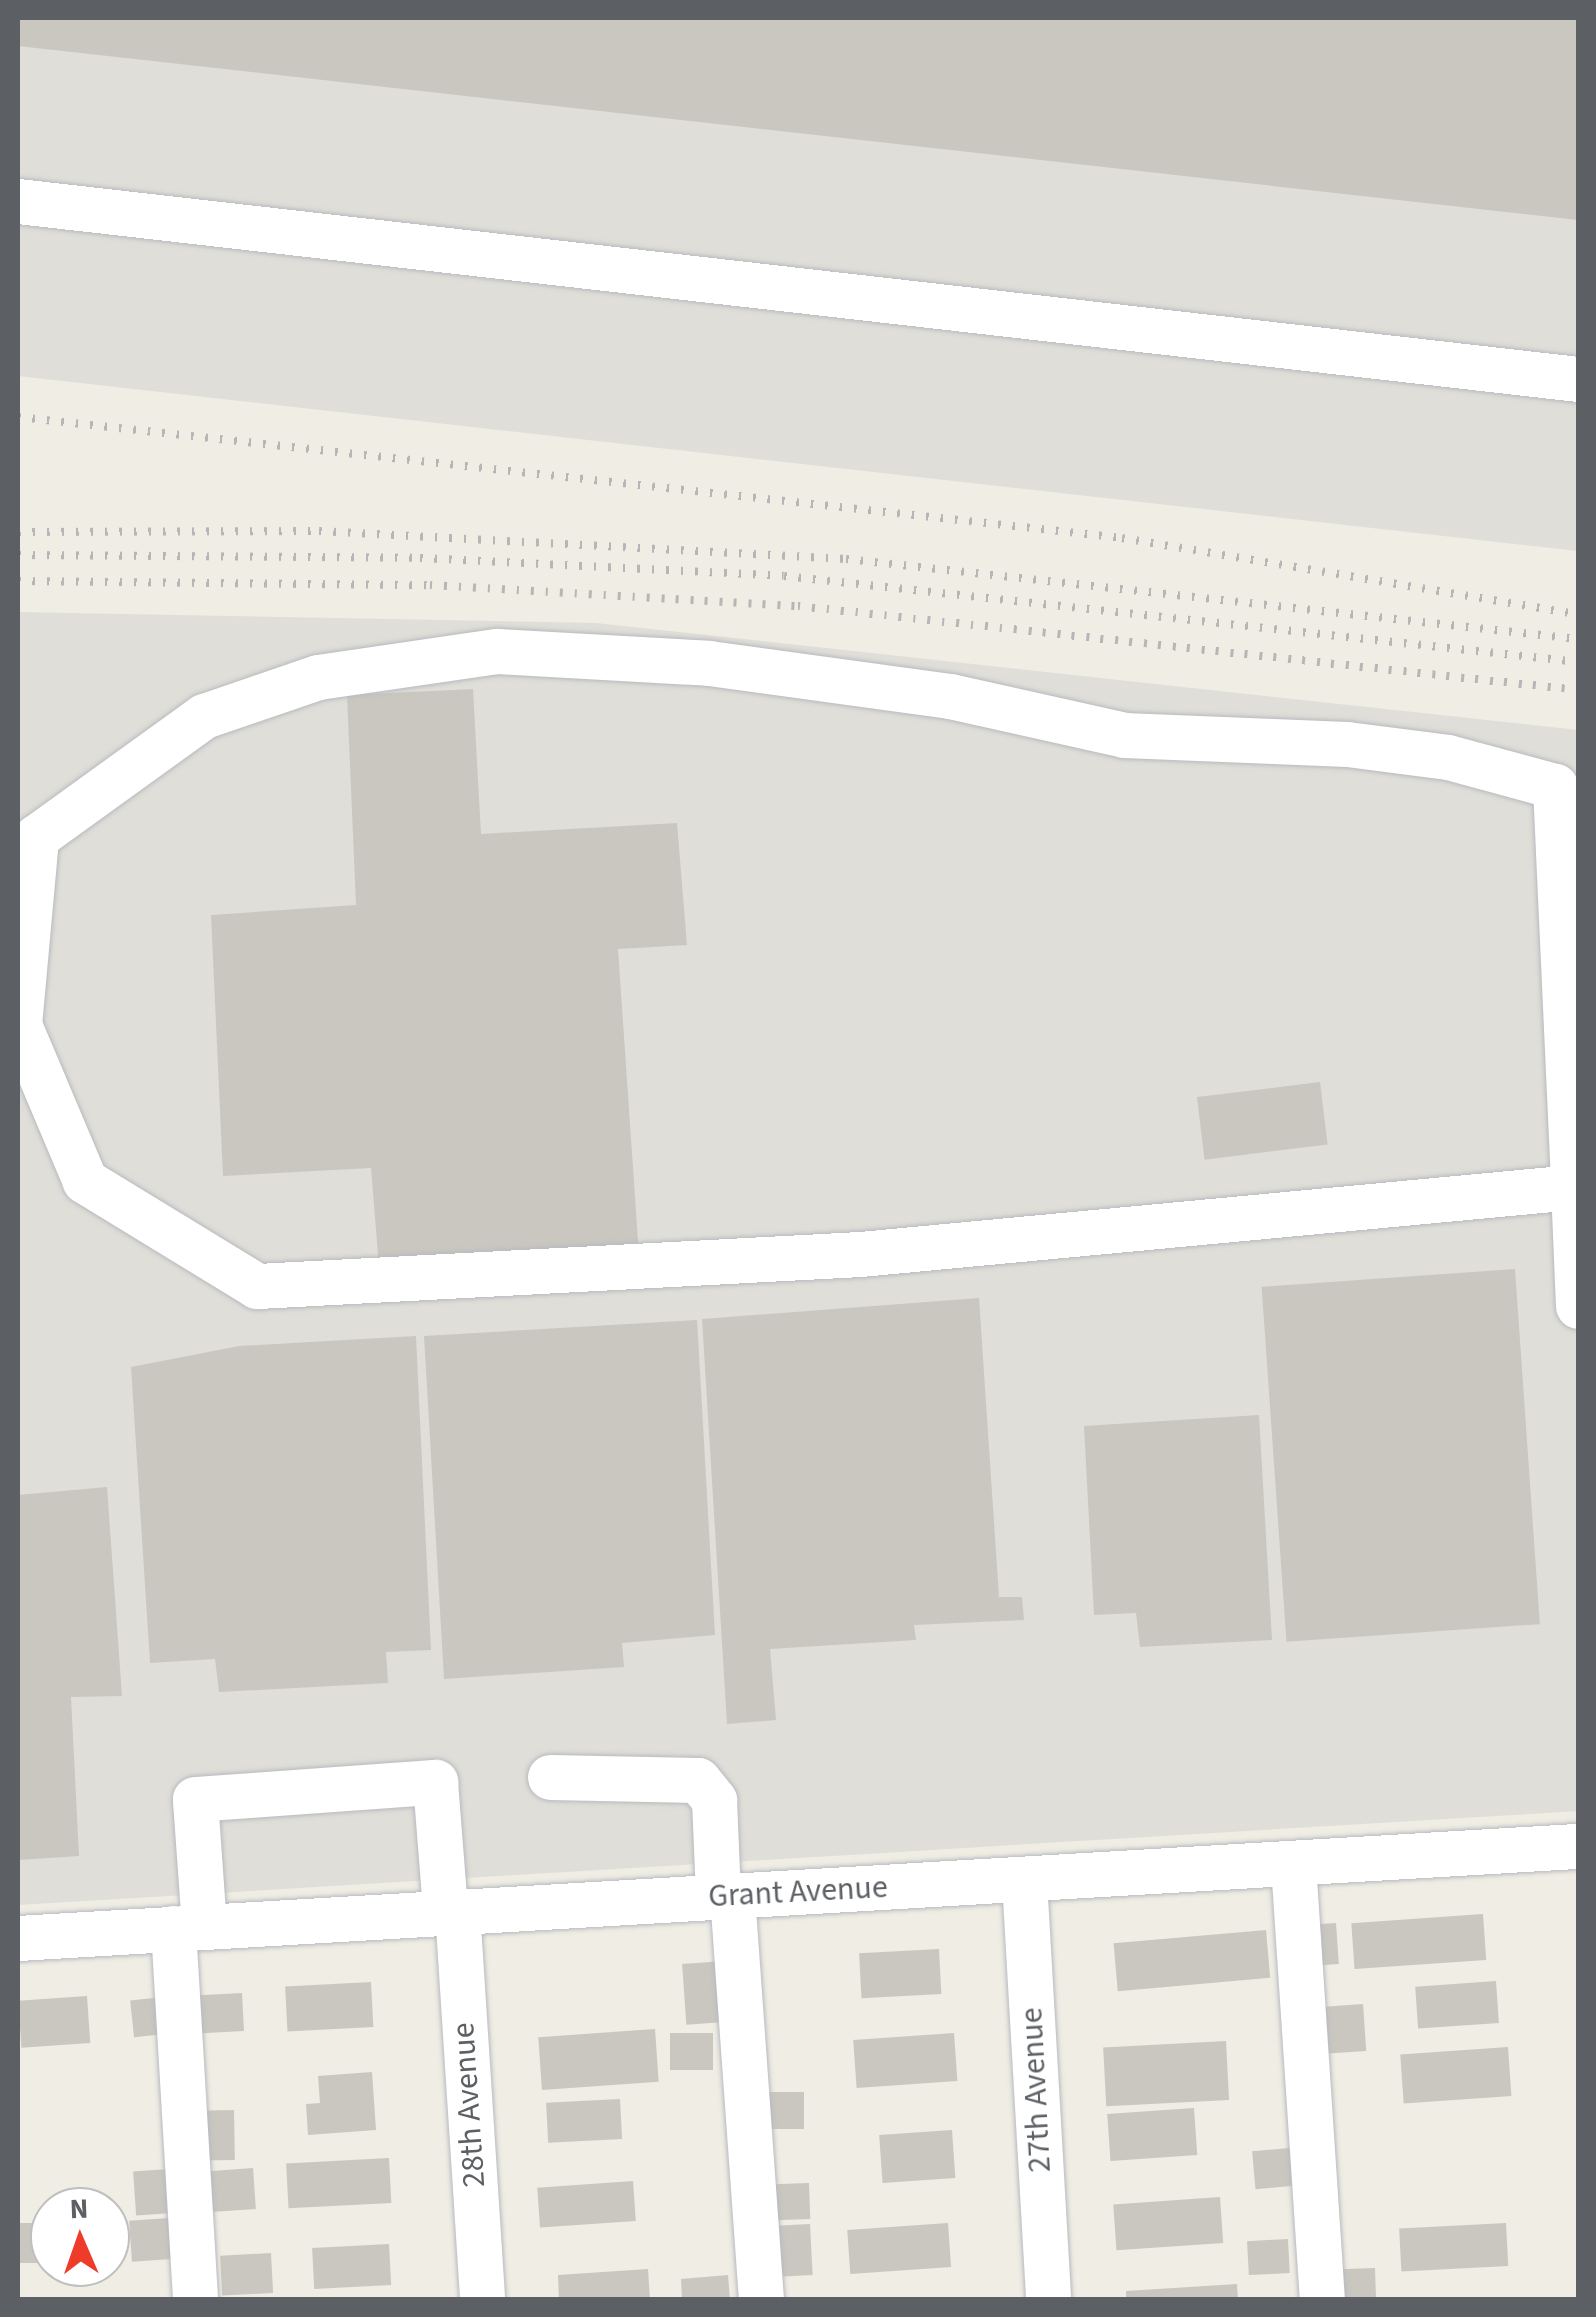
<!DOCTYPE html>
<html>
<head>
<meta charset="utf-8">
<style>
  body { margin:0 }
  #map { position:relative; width:1596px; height:2317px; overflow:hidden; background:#efede4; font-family:"Source Sans 3",sans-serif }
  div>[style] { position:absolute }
  .industrial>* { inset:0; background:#e0ded8 }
  .building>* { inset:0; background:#cac7c1; transform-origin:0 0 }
  .roads { filter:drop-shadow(0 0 2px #b7babf) drop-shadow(0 0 2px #b7babf) }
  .minor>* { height:45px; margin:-22.5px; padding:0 22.5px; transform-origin:22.5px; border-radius:22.5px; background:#fff }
  .rail>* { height:8px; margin-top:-4px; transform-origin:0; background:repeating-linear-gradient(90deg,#b5b6b6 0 2.5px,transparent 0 14.5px) }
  span { translate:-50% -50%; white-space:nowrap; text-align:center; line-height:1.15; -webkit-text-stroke:10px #fff; paint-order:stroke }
  .street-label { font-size:32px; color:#5c6065 }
  .frame { position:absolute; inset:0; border:20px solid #5c6065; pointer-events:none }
  .north { position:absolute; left:30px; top:2187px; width:100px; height:100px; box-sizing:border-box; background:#fff; border:2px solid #bebfc1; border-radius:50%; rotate:358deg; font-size:28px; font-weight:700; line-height:40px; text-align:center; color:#5c6065 }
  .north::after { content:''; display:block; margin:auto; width:35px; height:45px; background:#ef3b2a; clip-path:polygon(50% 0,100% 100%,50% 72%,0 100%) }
</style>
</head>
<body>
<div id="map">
  <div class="industrial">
    <i style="clip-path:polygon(18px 18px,1578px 18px,1578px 551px,18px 376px)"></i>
    <i style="clip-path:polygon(18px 612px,596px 623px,1578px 730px,1578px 1811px,18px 1905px)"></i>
  </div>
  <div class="building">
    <i style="clip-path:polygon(18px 18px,1578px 18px,1578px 220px,18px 46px)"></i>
    <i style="clip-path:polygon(473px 689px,481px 834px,677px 823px,687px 945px,618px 949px,639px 1255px,379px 1267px,371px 1168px,223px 1176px,211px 915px,356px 905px,347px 695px)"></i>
    <i style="left:1320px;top:1082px;width:63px;height:124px;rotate:83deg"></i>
    <i style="left:1515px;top:1269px;width:356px;height:254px;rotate:86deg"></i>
    <i style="clip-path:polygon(979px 1298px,999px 1597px,1022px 1597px,1024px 1620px,914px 1625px,916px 1640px,770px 1649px,776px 1720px,727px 1724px,702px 1319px)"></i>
    <i style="clip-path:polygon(697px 1320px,715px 1635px,622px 1643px,624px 1667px,444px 1679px,424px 1336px)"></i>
    <i style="clip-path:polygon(416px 1336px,431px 1650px,386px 1652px,388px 1683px,219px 1692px,215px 1659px,150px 1663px,131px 1367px,239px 1346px)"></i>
    <i style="clip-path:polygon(1259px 1415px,1272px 1640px,1140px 1647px,1136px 1613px,1094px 1615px,1084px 1426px)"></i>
    <i style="clip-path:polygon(107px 1487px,122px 1696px,71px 1697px,79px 1856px,18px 1860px,18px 1495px)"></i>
    <i style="left:1483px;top:1914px;width:46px;height:132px;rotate:86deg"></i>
    <i style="left:1336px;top:1923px;width:41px;height:29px;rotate:86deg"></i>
    <i style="left:1266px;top:1930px;width:48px;height:153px;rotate:85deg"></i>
    <i style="left:939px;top:1949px;width:45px;height:80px;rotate:87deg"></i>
    <i style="left:724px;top:1961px;width:61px;height:42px;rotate:86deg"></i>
    <i style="left:1496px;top:1981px;width:42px;height:81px;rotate:86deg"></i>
    <i style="left:371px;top:1982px;width:45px;height:86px;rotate:87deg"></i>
    <i style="left:242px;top:1993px;width:38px;height:52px;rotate:87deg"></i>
    <i style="left:87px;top:1996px;width:47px;height:69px;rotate:86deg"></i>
    <i style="left:163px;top:1997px;width:37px;height:33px;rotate:84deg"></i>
    <i style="left:1363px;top:2004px;width:47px;height:46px;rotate:86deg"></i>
    <i style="left:655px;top:2029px;width:53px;height:117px;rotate:86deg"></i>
    <i style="left:713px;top:2033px;width:37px;height:43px;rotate:90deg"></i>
    <i style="left:954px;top:2033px;width:48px;height:101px;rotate:86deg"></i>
    <i style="left:1226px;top:2041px;width:59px;height:123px;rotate:87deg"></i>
    <i style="left:1508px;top:2047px;width:49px;height:108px;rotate:86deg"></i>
    <i style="clip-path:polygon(372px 2072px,376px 2130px,308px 2135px,306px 2104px,320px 2103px,318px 2076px)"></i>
    <i style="left:768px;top:2092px;width:36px;height:37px"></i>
    <i style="left:620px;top:2099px;width:40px;height:74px;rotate:87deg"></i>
    <i style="left:1194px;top:2108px;width:47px;height:87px;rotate:86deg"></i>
    <i style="left:234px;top:2110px;width:50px;height:36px;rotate:89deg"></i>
    <i style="left:952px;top:2130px;width:48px;height:73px;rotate:86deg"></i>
    <i style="left:1290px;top:2148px;width:38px;height:38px;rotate:85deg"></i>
    <i style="left:389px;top:2158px;width:45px;height:103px;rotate:87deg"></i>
    <i style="left:253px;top:2168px;width:41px;height:45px;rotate:86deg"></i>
    <i style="left:169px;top:2169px;width:44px;height:36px;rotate:86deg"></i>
    <i style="left:633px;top:2181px;width:40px;height:96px;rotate:86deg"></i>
    <i style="left:809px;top:2183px;width:36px;height:37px;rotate:88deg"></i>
    <i style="left:1220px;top:2197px;width:46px;height:107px;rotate:86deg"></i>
    <i style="left:169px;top:2218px;width:41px;height:40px;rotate:86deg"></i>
    <i style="left:50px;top:2223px;width:40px;height:32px;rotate:90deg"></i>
    <i style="left:948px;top:2223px;width:44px;height:101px;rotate:86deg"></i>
    <i style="left:1506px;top:2223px;width:43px;height:107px;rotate:87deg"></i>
    <i style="left:810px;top:2224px;width:51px;height:39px;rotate:87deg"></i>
    <i style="left:1288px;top:2239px;width:34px;height:41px;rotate:87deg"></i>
    <i style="left:389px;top:2244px;width:41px;height:77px;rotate:87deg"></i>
    <i style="left:271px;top:2253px;width:40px;height:51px;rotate:87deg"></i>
    <i style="left:1375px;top:2268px;width:32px;height:43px;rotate:88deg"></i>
    <i style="clip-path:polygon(648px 2269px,650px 2300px,559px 2300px,558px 2275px)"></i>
    <i style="clip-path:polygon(728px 2275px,730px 2300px,682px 2300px,681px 2279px)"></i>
    <i style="clip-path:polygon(1237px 2284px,1238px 2300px,1126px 2300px,1126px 2291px)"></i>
  </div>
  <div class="roads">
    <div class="minor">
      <i style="left:18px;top:201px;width:1570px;rotate:6.51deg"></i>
      <i style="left:1573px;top:1187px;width:716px;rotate:174.63deg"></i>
      <i style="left:860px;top:1254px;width:604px;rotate:176.96deg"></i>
      <i style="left:257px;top:1286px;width:202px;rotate:-148.6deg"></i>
      <i style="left:85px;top:1181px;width:169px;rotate:-112.9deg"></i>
      <i style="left:19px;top:1025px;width:189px;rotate:-84.8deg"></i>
      <i style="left:36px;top:837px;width:207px;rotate:-35.8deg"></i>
      <i style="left:204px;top:716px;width:120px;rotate:-18.9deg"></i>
      <i style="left:318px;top:677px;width:181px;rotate:-8.3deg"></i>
      <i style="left:497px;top:651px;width:212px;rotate:3.2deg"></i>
      <i style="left:709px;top:663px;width:243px;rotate:7.8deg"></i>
      <i style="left:950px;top:696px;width:178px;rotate:12.6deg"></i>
      <i style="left:1124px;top:735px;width:223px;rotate:2.3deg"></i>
      <i style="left:1347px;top:744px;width:102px;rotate:7.3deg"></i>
      <i style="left:1448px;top:757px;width:111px;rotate:15.2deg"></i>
      <i style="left:1555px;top:786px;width:401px;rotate:87.4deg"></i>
      <i style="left:1573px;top:1187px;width:119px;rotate:87.6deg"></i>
      <i style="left:550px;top:1777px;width:148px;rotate:1.2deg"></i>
      <i style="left:698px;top:1780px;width:26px;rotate:51deg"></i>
      <i style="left:714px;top:1800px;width:96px;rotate:87.6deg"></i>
      <i style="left:1293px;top:1864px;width:437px;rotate:86.2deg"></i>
      <i style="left:1024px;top:1880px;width:421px;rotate:86.7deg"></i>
      <i style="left:732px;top:1895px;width:406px;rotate:85.9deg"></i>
      <i style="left:457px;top:1910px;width:391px;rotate:86.3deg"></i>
      <i style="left:204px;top:1926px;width:127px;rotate:-94.1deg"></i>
      <i style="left:195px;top:1799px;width:241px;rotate:-4.1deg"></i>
      <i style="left:435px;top:1782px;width:128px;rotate:85.5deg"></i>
      <i style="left:173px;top:1928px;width:373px;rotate:86.6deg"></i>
      <i style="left:18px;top:1938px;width:1563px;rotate:-3.38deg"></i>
    </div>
  </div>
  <div class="rail">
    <i style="left:18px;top:417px;width:1111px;rotate:6.25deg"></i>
    <i style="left:1122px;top:538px;width:462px;rotate:9.5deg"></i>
    <i style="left:18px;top:532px;width:301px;rotate:-0.2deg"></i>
    <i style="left:319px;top:531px;width:528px;rotate:3.04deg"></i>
    <i style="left:846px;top:559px;width:736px;rotate:6.24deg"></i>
    <i style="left:18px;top:555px;width:402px;rotate:0.4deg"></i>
    <i style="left:420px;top:558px;width:364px;rotate:2.8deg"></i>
    <i style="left:784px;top:576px;width:799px;rotate:6.18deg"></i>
    <i style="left:18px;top:581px;width:412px;rotate:0.6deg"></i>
    <i style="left:430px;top:585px;width:369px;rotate:3.3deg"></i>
    <i style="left:798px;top:606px;width:785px;rotate:6.15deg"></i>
  </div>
  <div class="street-label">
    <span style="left:798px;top:1892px;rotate:-3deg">Grant Avenue</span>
    <span style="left:1036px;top:2090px;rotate:-93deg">27th Avenue</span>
    <span style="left:469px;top:2105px;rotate:-94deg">28th Avenue</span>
  </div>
  <div class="frame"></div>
  <div class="north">N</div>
</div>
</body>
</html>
